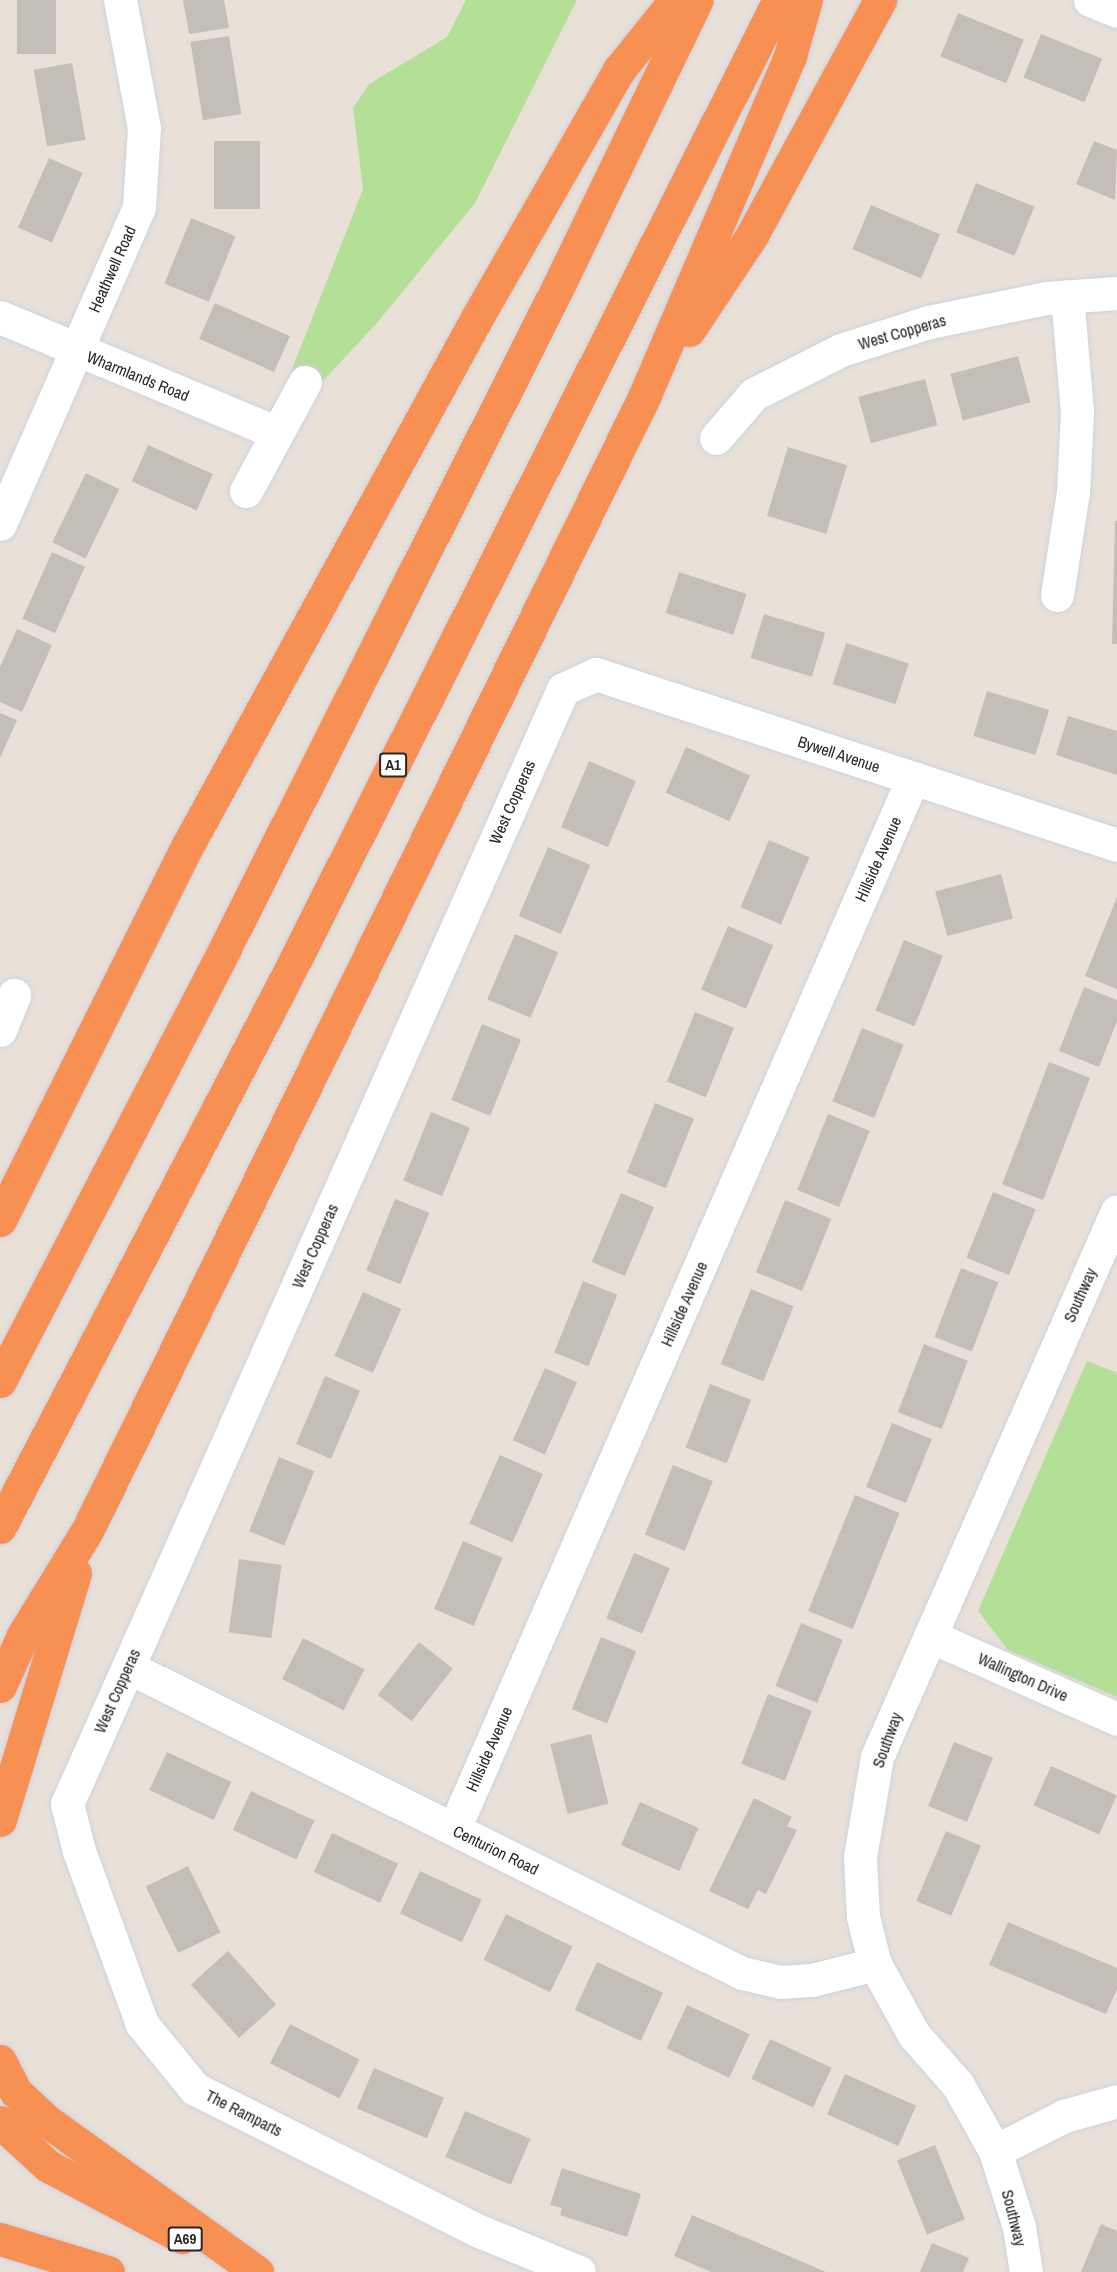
<!DOCTYPE html>
<html>
<head>
<meta charset="utf-8">
<style>
  body { margin:0 }
  #map { position:relative; width:1117px; height:2272px; overflow:hidden; background:#e9e1d8; font-family:"Archivo Narrow",sans-serif }
  div>[style] { position:absolute }
  .green>* { inset:0; background:#b3df96 }
  .building>* { inset:0; background:#c4beb8; transform-origin:0 0 }
  .roads { filter:drop-shadow(0 0 2px #ced2e0) drop-shadow(0 0 2px #ced2e0) }
  .minor>* { height:33px; margin:-16.5px; padding:0 16.5px; transform-origin:16.5px; border-radius:16.5px; background:#fff }
  .highway>* { height:33px; margin:-16.5px; padding:0 16.5px; transform-origin:16.5px; border-radius:16.5px; background:#f89054 }
  span { translate:-50% -50%; white-space:nowrap; text-align:center; line-height:1.15; -webkit-text-stroke:6px #fff; paint-order:stroke }
  .shield-label span { padding:2px 4px; background:#fff; border:2px solid; border-radius:4px; -webkit-text-stroke-width:0 }
  .shield-label { font-size:15px; color:#272727; font-weight:700 }
  .street-label { font-size:16px; color:#272727 }
</style>
</head>
<body>
<div id="map">
  <div class="green">
    <i style="clip-path:polygon(466px 0,577px 0,475px 203px,377px 323px,319px 385px,287px 382px,363px 189px,353px 108px,369px 84px,447px 37px)"></i>
    <i style="clip-path:polygon(1087px 1361px,1117px 1373px,1117px 1697px,1008px 1650px,978px 1611px)"></i>
  </div>
  <div class="building">
    <i style="left:17px;top:0;width:39px;height:54px"></i>
    <i style="clip-path:polygon(183px 0,224px 0,229px 28px,189px 34px)"></i>
    <i style="left:958px;top:13px;width:71px;height:47px;rotate:22deg"></i>
    <i style="left:1041px;top:34px;width:66px;height:47px;rotate:22deg"></i>
    <i style="left:229px;top:36px;width:79px;height:39px;rotate:81deg"></i>
    <i style="left:72px;top:63px;width:78px;height:39px;rotate:80deg"></i>
    <i style="left:260px;top:141px;width:68px;height:46px;rotate:90deg"></i>
    <i style="clip-path:polygon(1094px 141px,1117px 150px,1115px 200px,1076px 184px)"></i>
    <i style="left:49px;top:158px;width:37px;height:76px;rotate:24deg"></i>
    <i style="left:976px;top:183px;width:63px;height:53px;rotate:22deg"></i>
    <i style="left:871px;top:205px;width:75px;height:48px;rotate:23deg"></i>
    <i style="left:191px;top:218px;width:48px;height:71px;rotate:22deg"></i>
    <i style="left:215px;top:303px;width:82px;height:39px;rotate:24deg"></i>
    <i style="left:1018px;top:356px;width:48px;height:70px;rotate:75deg"></i>
    <i style="left:925px;top:379px;width:48px;height:69px;rotate:75deg"></i>
    <i style="left:148px;top:445px;width:71px;height:40px;rotate:24deg"></i>
    <i style="left:788px;top:447px;width:62px;height:72px;rotate:17deg"></i>
    <i style="left:86px;top:473px;width:37px;height:77px;rotate:26deg"></i>
    <i style="clip-path:polygon(1115px 521px,1117px 521px,1117px 644px,1112px 644px)"></i>
    <i style="left:52px;top:552px;width:36px;height:73px;rotate:24deg"></i>
    <i style="left:679px;top:572px;width:71px;height:43px;rotate:18deg"></i>
    <i style="left:764px;top:614px;width:64px;height:46px;rotate:17deg"></i>
    <i style="clip-path:polygon(17px 629px,52px 645px,22px 712px,0 702px,0 667px)"></i>
    <i style="left:846px;top:643px;width:66px;height:43px;rotate:18deg"></i>
    <i style="left:987px;top:691px;width:65px;height:47px;rotate:17deg"></i>
    <i style="clip-path:polygon(0 713px,17px 720px,0 758px)"></i>
    <i style="clip-path:polygon(1068px 716px,1117px 731px,1117px 775px,1056px 755px)"></i>
    <i style="left:686px;top:747px;width:70px;height:50px;rotate:24deg"></i>
    <i style="left:589px;top:761px;width:51px;height:72px;rotate:23deg"></i>
    <i style="left:769px;top:840px;width:44px;height:73px;rotate:23deg"></i>
    <i style="left:548px;top:847px;width:46px;height:75px;rotate:23deg"></i>
    <i style="left:1001px;top:874px;width:46px;height:68px;rotate:75deg"></i>
    <i style="clip-path:polygon(1117px 897px,1117px 989px,1085px 976px)"></i>
    <i style="left:728px;top:926px;width:49px;height:69px;rotate:23deg"></i>
    <i style="left:515px;top:934px;width:47px;height:71px;rotate:23deg"></i>
    <i style="left:904px;top:940px;width:42px;height:76px;rotate:22deg"></i>
    <i style="clip-path:polygon(1084px 987px,1117px 1000px,1117px 1021px,1099px 1067px,1059px 1051px)"></i>
    <i style="left:695px;top:1012px;width:42px;height:75px;rotate:22deg"></i>
    <i style="left:482px;top:1024px;width:42px;height:82px;rotate:22deg"></i>
    <i style="left:862px;top:1028px;width:45px;height:79px;rotate:22deg"></i>
    <i style="left:1049px;top:1062px;width:44px;height:131px;rotate:21deg"></i>
    <i style="left:655px;top:1103px;width:42px;height:75px;rotate:22deg"></i>
    <i style="left:431px;top:1112px;width:42px;height:74px;rotate:22deg"></i>
    <i style="left:828px;top:1114px;width:45px;height:82px;rotate:22deg"></i>
    <i style="left:993px;top:1192px;width:46px;height:71px;rotate:22deg"></i>
    <i style="left:621px;top:1193px;width:36px;height:75px;rotate:23deg"></i>
    <i style="left:395px;top:1199px;width:37px;height:77px;rotate:22deg"></i>
    <i style="left:785px;top:1200px;width:50px;height:78px;rotate:22deg"></i>
    <i style="left:961px;top:1268px;width:40px;height:74px;rotate:21deg"></i>
    <i style="left:583px;top:1281px;width:37px;height:77px;rotate:22deg"></i>
    <i style="left:751px;top:1289px;width:46px;height:81px;rotate:22deg"></i>
    <i style="left:363px;top:1292px;width:42px;height:70px;rotate:24deg"></i>
    <i style="left:924px;top:1344px;width:47px;height:73px;rotate:21deg"></i>
    <i style="left:545px;top:1368px;width:35px;height:79px;rotate:24deg"></i>
    <i style="left:325px;top:1376px;width:38px;height:74px;rotate:23deg"></i>
    <i style="left:710px;top:1384px;width:44px;height:68px;rotate:21deg"></i>
    <i style="left:892px;top:1423px;width:43px;height:69px;rotate:22deg"></i>
    <i style="left:500px;top:1455px;width:47px;height:75px;rotate:24deg"></i>
    <i style="left:279px;top:1457px;width:38px;height:80px;rotate:22deg"></i>
    <i style="left:673px;top:1465px;width:43px;height:75px;rotate:22deg"></i>
    <i style="left:855px;top:1495px;width:48px;height:125px;rotate:22deg"></i>
    <i style="left:463px;top:1541px;width:43px;height:74px;rotate:23deg"></i>
    <i style="left:634px;top:1553px;width:39px;height:71px;rotate:23deg"></i>
    <i style="left:239px;top:1559px;width:43px;height:74px;rotate:8deg"></i>
    <i style="left:801px;top:1623px;width:45px;height:68px;rotate:22deg"></i>
    <i style="left:601px;top:1637px;width:38px;height:78px;rotate:22deg"></i>
    <i style="left:303px;top:1638px;width:69px;height:46px;rotate:27deg"></i>
    <i style="left:419px;top:1642px;width:43px;height:67px;rotate:38deg"></i>
    <i style="left:768px;top:1694px;width:47px;height:75px;rotate:21deg"></i>
    <i style="left:591px;top:1734px;width:72px;height:42px;rotate:76deg"></i>
    <i style="left:954px;top:1742px;width:42px;height:69px;rotate:22deg"></i>
    <i style="left:167px;top:1752px;width:71px;height:42px;rotate:25deg"></i>
    <i style="left:1051px;top:1766px;width:72px;height:43px;rotate:24deg"></i>
    <i style="left:251px;top:1791px;width:70px;height:43px;rotate:25deg"></i>
    <i style="clip-path:polygon(754px 1798px,792px 1817px,787px 1826px,797px 1830px,766px 1894px,758px 1890px,748px 1909px,709px 1891px)"></i>
    <i style="left:640px;top:1802px;width:64px;height:47px;rotate:24deg"></i>
    <i style="left:946px;top:1831px;width:38px;height:76px;rotate:23deg"></i>
    <i style="left:332px;top:1833px;width:73px;height:43px;rotate:25deg"></i>
    <i style="left:188px;top:1866px;width:74px;height:47px;rotate:64deg"></i>
    <i style="left:420px;top:1871px;width:68px;height:47px;rotate:25deg"></i>
    <i style="left:506px;top:1914px;width:74px;height:51px;rotate:26deg"></i>
    <i style="clip-path:polygon(1008px 1922px,1117px 1968px,1117px 1989px,1106px 2014px,989px 1965px)"></i>
    <i style="left:228px;top:1951px;width:72px;height:50px;rotate:48deg"></i>
    <i style="left:597px;top:1962px;width:73px;height:53px;rotate:25deg"></i>
    <i style="left:687px;top:2005px;width:69px;height:48px;rotate:25deg"></i>
    <i style="left:290px;top:2024px;width:78px;height:44px;rotate:27deg"></i>
    <i style="left:770px;top:2039px;width:68px;height:44px;rotate:25deg"></i>
    <i style="left:374px;top:2068px;width:76px;height:44px;rotate:23deg"></i>
    <i style="left:845px;top:2074px;width:78px;height:44px;rotate:24deg"></i>
    <i style="left:465px;top:2111px;width:71px;height:50px;rotate:23deg"></i>
    <i style="left:935px;top:2145px;width:80px;height:41px;rotate:68deg"></i>
    <i style="clip-path:polygon(562px 2168px,641px 2194px,627px 2237px,560px 2215px,562px 2208px,550px 2205px)"></i>
    <i style="clip-path:polygon(692px 2215px,770px 2248px,826px 2272px,711px 2272px,674px 2256px)"></i>
    <i style="clip-path:polygon(1101px 2224px,1117px 2231px,1117px 2272px,1081px 2272px)"></i>
    <i style="clip-path:polygon(932px 2243px,969px 2258px,963px 2272px,920px 2272px)"></i>
  </div>
  <div class="roads">
    <div class="minor">
      <i style="left:1090px;top:0;width:29px;rotate:22deg"></i>
      <i style="left:0;top:317px;width:300px;rotate:22.7deg"></i>
      <i style="left:716px;top:438px;width:58px;rotate:-49.2deg"></i>
      <i style="left:754px;top:394px;width:97px;rotate:-26.8deg"></i>
      <i style="left:841px;top:350px;width:92px;rotate:-17.7deg"></i>
      <i style="left:929px;top:322px;width:119px;rotate:-11.6deg"></i>
      <i style="left:1046px;top:298px;width:71px;rotate:-4deg"></i>
      <i style="left:246px;top:491px;width:124px;rotate:-61.6deg"></i>
      <i style="left:0;top:524px;width:346px;rotate:-66.3deg"></i>
      <i style="left:139px;top:207px;width:79px;rotate:-86.4deg"></i>
      <i style="left:144px;top:128px;width:130px;rotate:-100.6deg"></i>
      <i style="left:1057px;top:595px;width:104px;rotate:-81.2deg"></i>
      <i style="left:1073px;top:492px;width:80px;rotate:-87.1deg"></i>
      <i style="left:1077px;top:412px;width:116px;rotate:-94.9deg"></i>
      <i style="left:0;top:1030px;width:38px;rotate:-68deg"></i>
      <i style="left:930px;top:1636px;width:205px;rotate:23.9deg"></i>
      <i style="left:128px;top:1667px;width:686px;rotate:26.49deg"></i>
      <i style="left:742px;top:1973px;width:40px;rotate:13deg"></i>
      <i style="left:781px;top:1982px;width:31px;rotate:-4deg"></i>
      <i style="left:812px;top:1980px;width:65px;rotate:-14.3deg"></i>
      <i style="left:454px;top:1829px;width:1147px;rotate:-66.41deg"></i>
      <i style="left:995px;top:2151px;width:77px;rotate:-26.9deg"></i>
      <i style="left:1064px;top:2116px;width:55px;rotate:-15.8deg"></i>
      <i style="left:579px;top:2272px;width:108px;rotate:-157.7deg"></i>
      <i style="left:479px;top:2231px;width:318px;rotate:-153.4deg"></i>
      <i style="left:195px;top:2089px;width:84px;rotate:-129.2deg"></i>
      <i style="left:142px;top:2024px;width:184px;rotate:-110deg"></i>
      <i style="left:79px;top:1851px;width:49px;rotate:-104.3deg"></i>
      <i style="left:67px;top:1804px;width:1220px;rotate:-66.02deg"></i>
      <i style="left:563px;top:689px;width:36px;rotate:-24deg"></i>
      <i style="left:596px;top:674px;width:548px;rotate:18.17deg"></i>
      <i style="left:1026px;top:2272px;width:46px;rotate:-98.8deg"></i>
      <i style="left:1019px;top:2227px;width:80px;rotate:-107.5deg"></i>
      <i style="left:995px;top:2151px;width:76px;rotate:-119.3deg"></i>
      <i style="left:958px;top:2085px;width:67px;rotate:-131.3deg"></i>
      <i style="left:914px;top:2035px;width:81px;rotate:-118.8deg"></i>
      <i style="left:875px;top:1964px;width:49px;rotate:-104.3deg"></i>
      <i style="left:863px;top:1917px;width:60px;rotate:-92.9deg"></i>
      <i style="left:860px;top:1857px;width:101px;rotate:-80.4deg"></i>
      <i style="left:877px;top:1757px;width:596px;rotate:-66.27deg"></i>
    </div>
    <div class="highway">
      <i style="left:689px;top:330px;width:114px;rotate:-56.4deg"></i>
      <i style="left:752px;top:235px;width:268px;rotate:-61.4deg"></i>
      <i style="left:0;top:1220px;width:422px;rotate:-63.4deg"></i>
      <i style="left:189px;top:843px;width:601px;rotate:-61.26deg"></i>
      <i style="left:478px;top:316px;width:284px;rotate:-60.2deg"></i>
      <i style="left:619px;top:70px;width:90px;rotate:-51.3deg"></i>
      <i style="left:0;top:1381px;width:488px;rotate:-62.5deg"></i>
      <i style="left:225px;top:948px;width:738px;rotate:-63.26deg"></i>
      <i style="left:557px;top:289px;width:321px;rotate:-64.2deg"></i>
      <i style="left:0;top:1527px;width:617px;rotate:-62.48deg"></i>
      <i style="left:285px;top:980px;width:1097px;rotate:-63.25deg"></i>
      <i style="left:0;top:1686px;width:56px;rotate:-65.7deg"></i>
      <i style="left:23px;top:1635px;width:124px;rotate:-58.5deg"></i>
      <i style="left:88px;top:1529px;width:1261px;rotate:-63.84deg"></i>
      <i style="left:644px;top:397px;width:371px;rotate:-66.8deg"></i>
      <i style="left:790px;top:56px;width:58px;rotate:-74.1deg"></i>
      <i style="left:0;top:1820px;width:258px;rotate:-73.1deg"></i>
      <i style="left:0;top:2061px;width:35px;rotate:63deg"></i>
      <i style="left:16px;top:2092px;width:42px;rotate:43.1deg"></i>
      <i style="left:47px;top:2121px;width:259px;rotate:35.7deg"></i>
      <i style="left:0;top:2122px;width:65px;rotate:42.5deg"></i>
      <i style="left:48px;top:2166px;width:152px;rotate:27.9deg"></i>
      <i style="left:0;top:2239px;width:113px;rotate:17deg"></i>
    </div>
  </div>
  <div class="shield-label">
    <span style="left:393px;top:765px">A1</span>
    <span style="left:185px;top:2239px">A69</span>
  </div>
  <div class="street-label">
    <span style="left:112px;top:269px;rotate:-66deg">Heathwell Road</span>
    <span style="left:902px;top:332px;rotate:-16deg">West Copperas</span>
    <span style="left:138px;top:376px;rotate:22deg">Wharmlands Road</span>
    <span style="left:839px;top:754px;rotate:18deg">Bywell Avenue</span>
    <span style="left:512px;top:802px;rotate:-66deg">West Copperas</span>
    <span style="left:878px;top:859px;rotate:-66deg">Hillside Avenue</span>
    <span style="left:315px;top:1246px;rotate:-66deg">West Copperas</span>
    <span style="left:1080px;top:1295px;rotate:-66deg">Southway</span>
    <span style="left:684px;top:1304px;rotate:-66deg">Hillside Avenue</span>
    <span style="left:1023px;top:1677px;rotate:24deg">Wallington Drive</span>
    <span style="left:117px;top:1691px;rotate:-66deg">West Copperas</span>
    <span style="left:887px;top:1740px;rotate:-70deg">Southway</span>
    <span style="left:489px;top:1749px;rotate:-66deg">Hillside Avenue</span>
    <span style="left:496px;top:1850px;rotate:26deg">Centurion Road</span>
    <span style="left:244px;top:2113px;rotate:27deg">The Ramparts</span>
    <span style="left:1014px;top:2218px;rotate:76deg">Southway</span>
  </div>
</div>
</body>
</html>
